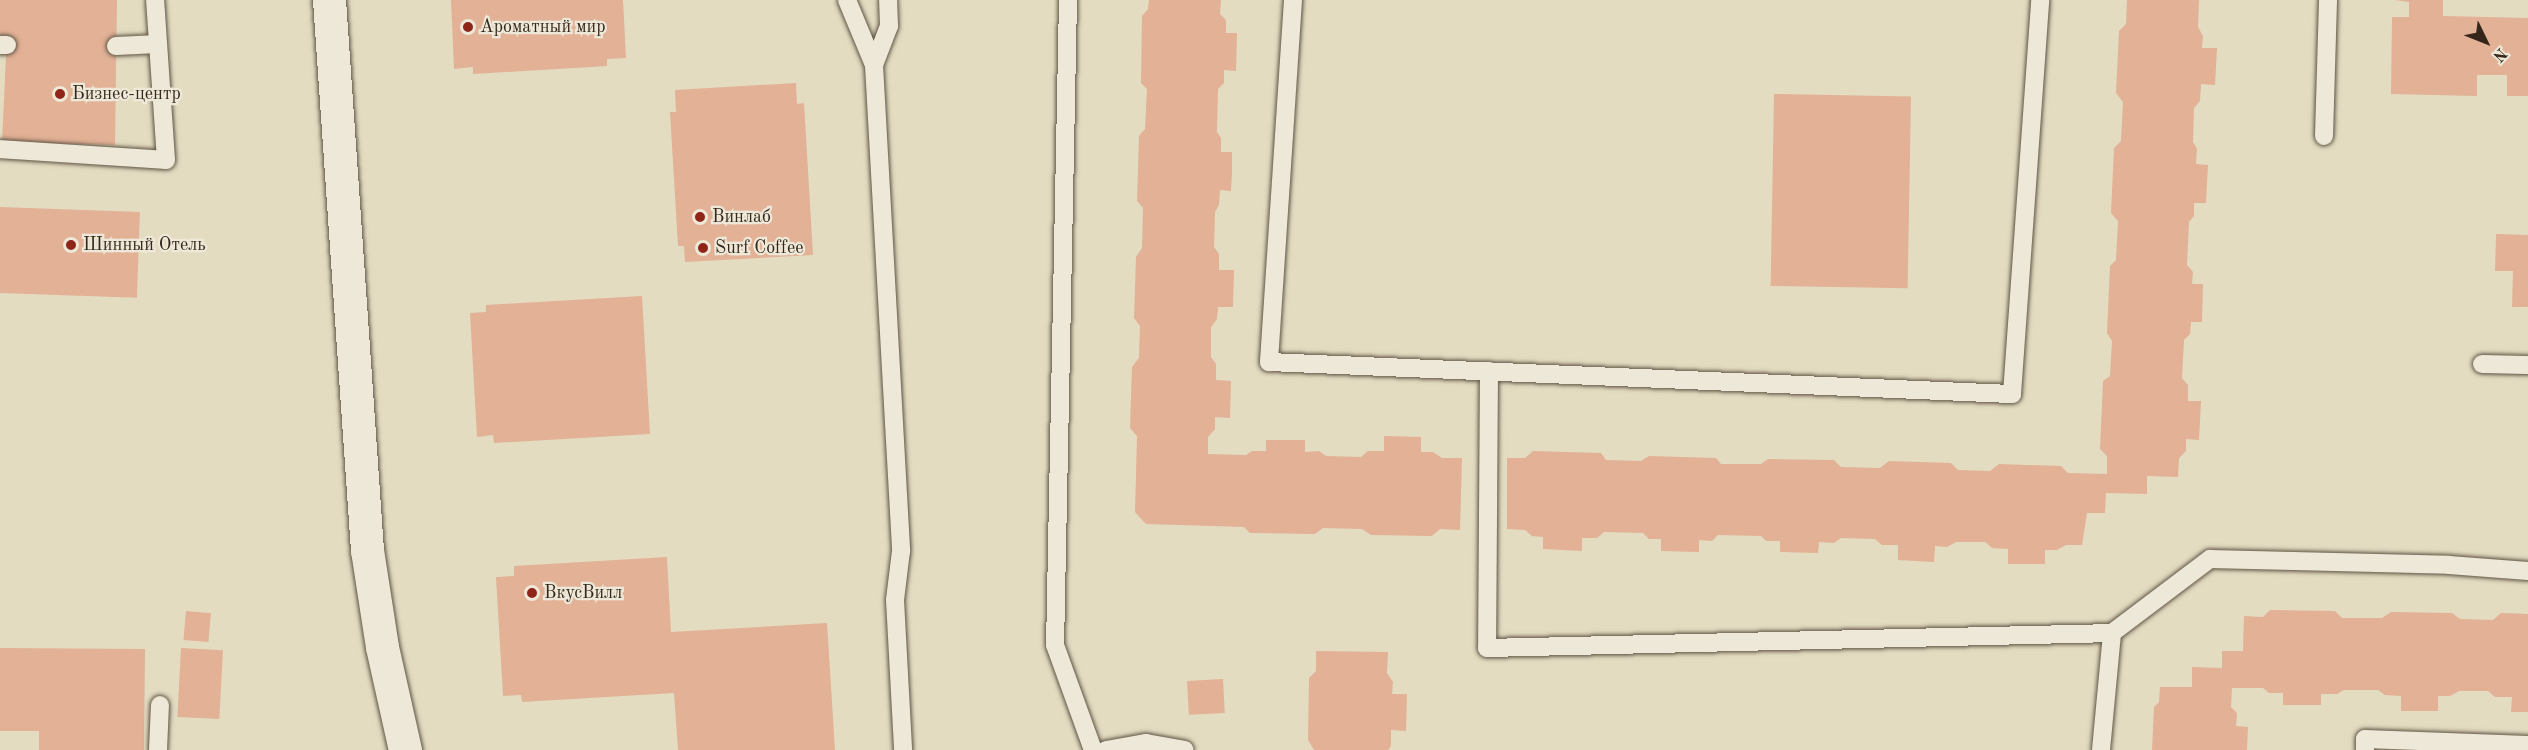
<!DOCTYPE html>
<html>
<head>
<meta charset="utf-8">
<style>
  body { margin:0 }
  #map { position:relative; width:2528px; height:750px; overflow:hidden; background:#e3dcc1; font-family:"Old Standard TT",serif }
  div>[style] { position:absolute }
  .building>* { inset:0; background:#e2b196; transform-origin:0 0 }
  .roads { filter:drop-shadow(0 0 2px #605444) drop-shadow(0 0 2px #605444) }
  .service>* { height:18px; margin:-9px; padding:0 9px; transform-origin:9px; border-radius:9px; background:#ede8d7 }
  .tertiary>* { height:33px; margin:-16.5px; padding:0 16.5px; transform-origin:16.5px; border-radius:16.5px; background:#ede8d7 }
  .dots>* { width:16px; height:16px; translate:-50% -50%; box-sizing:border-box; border:3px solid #ede8d7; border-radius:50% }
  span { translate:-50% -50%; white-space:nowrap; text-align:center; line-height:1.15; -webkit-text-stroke:4.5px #ede8d7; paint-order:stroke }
  .poi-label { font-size:18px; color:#35261b }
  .left { translate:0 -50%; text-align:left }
  .north { position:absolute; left:2456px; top:12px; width:60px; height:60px; -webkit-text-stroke:4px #ede8d7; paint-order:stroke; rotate:133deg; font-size:16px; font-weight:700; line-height:24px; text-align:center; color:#35261b }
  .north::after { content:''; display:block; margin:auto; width:21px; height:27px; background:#35261b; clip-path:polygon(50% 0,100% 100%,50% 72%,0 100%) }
</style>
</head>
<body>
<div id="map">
  <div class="building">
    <i style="clip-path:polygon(0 0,117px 0,115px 145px,2px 142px,7px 35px,0 35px)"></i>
    <i style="clip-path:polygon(451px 0,623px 0,626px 58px,607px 59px,607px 66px,473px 74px,473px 67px,454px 69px)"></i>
    <i style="clip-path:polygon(1149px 0,1221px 0,1220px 14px,1226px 20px,1226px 33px,1237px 33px,1236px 71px,1224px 70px,1224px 83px,1218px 89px,1217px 132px,1221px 138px,1221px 152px,1232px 152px,1232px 172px,1231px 191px,1220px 190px,1219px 205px,1215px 212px,1214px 247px,1219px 254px,1219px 270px,1234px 270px,1233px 307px,1218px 307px,1217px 319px,1211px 327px,1211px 357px,1216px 364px,1216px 380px,1231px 381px,1230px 418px,1215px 417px,1215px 429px,1208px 437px,1208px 454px,1246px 455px,1252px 451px,1266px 451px,1266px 440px,1305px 440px,1305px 452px,1319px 451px,1326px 456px,1361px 457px,1368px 451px,1384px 451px,1384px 436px,1421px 437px,1421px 452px,1433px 452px,1442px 458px,1462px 458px,1460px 530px,1440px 529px,1432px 536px,1371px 535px,1362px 529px,1323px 528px,1315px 534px,1250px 533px,1244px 527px,1146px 524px,1135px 512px,1137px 436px,1130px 428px,1132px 367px,1139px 358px,1140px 326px,1134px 318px,1136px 257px,1142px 248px,1143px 208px,1137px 201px,1139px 136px,1145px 129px,1147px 89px,1141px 83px,1142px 16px,1148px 9px)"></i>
    <i style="clip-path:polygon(2127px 0,2199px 0,2198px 27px,2203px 36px,2202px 48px,2217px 48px,2215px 85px,2201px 84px,2200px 101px,2194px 108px,2193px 142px,2197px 149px,2196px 164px,2208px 165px,2206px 203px,2194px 203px,2194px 216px,2189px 222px,2187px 265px,2193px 272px,2192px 284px,2203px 284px,2202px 322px,2191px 322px,2190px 334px,2184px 340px,2182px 378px,2188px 385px,2188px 401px,2201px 401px,2199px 440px,2186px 439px,2186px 451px,2179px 458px,2178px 477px,2147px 476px,2147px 494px,2106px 493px,2105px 513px,2087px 513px,2082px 545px,2066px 545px,2057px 550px,2045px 550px,2045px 564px,2008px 564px,2008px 549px,1992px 548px,1985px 542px,1956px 542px,1947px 547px,1935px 546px,1934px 562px,1898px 560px,1898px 545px,1882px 545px,1875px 539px,1841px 538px,1834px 543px,1819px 542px,1818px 553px,1780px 552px,1780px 541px,1766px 541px,1761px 536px,1718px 535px,1712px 541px,1699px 540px,1699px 552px,1661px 551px,1661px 539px,1649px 539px,1643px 533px,1604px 532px,1597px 538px,1582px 538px,1582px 551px,1543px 549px,1543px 537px,1532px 536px,1525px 530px,1507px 529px,1507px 458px,1525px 458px,1533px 451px,1601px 453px,1606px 460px,1641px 461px,1649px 456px,1716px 458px,1721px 464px,1761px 464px,1768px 459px,1834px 460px,1841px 467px,1880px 468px,1889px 461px,1951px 463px,1958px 470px,1990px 471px,1999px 464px,2061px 466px,2068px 473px,2107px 474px,2107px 456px,2100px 449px,2103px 381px,2110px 376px,2112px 341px,2107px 333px,2110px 266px,2116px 260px,2118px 221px,2111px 213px,2114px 148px,2121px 141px,2123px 102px,2116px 93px,2119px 31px,2126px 24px)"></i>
    <i style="clip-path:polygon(2395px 0,2443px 0,2443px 16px,2528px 18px,2528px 96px,2507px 96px,2507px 75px,2477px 75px,2477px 96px,2391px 94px,2392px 17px,2409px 17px,2409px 2px)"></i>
    <i style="clip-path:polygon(796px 83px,797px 104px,804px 103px,813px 255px,685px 262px,684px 246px,678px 246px,670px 112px,676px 112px,675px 90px)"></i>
    <i style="left:1774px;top:94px;width:137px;height:192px;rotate:1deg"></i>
    <i style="left:0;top:207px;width:140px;height:86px;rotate:2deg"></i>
    <i style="clip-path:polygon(2496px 234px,2528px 235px,2528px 307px,2512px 307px,2513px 271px,2495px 271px)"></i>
    <i style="clip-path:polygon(642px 296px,650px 434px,494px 443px,493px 435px,477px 437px,470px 313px,486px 312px,486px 305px)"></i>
    <i style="clip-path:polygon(667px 557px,671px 632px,827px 623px,835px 750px,678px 750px,674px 693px,522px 702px,521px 695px,503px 696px,496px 577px,514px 576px,514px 566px)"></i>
    <i style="clip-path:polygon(2270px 610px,2335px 611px,2342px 618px,2382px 618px,2391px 612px,2452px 613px,2460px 619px,2493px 620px,2501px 613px,2528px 614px,2528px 712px,2511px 712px,2512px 697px,2495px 697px,2488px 691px,2459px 691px,2450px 696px,2438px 696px,2438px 711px,2401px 711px,2401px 696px,2385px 695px,2378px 690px,2344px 690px,2337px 694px,2321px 694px,2321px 705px,2283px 705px,2283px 693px,2269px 693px,2263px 688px,2232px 688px,2231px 707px,2237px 713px,2236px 726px,2248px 727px,2247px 750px,2152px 750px,2154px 707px,2159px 702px,2160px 687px,2192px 687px,2192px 667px,2222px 668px,2222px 651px,2243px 651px,2244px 616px,2263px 617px)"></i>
    <i style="left:186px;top:611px;width:25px;height:29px;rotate:5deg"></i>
    <i style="clip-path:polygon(0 648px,145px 649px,144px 750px,39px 750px,39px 731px,0 731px)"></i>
    <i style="left:181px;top:648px;width:42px;height:69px;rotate:3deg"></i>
    <i style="clip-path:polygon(1316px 651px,1388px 652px,1387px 673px,1393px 682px,1392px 694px,1407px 694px,1406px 731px,1391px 730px,1391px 746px,1388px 750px,1314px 750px,1308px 740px,1309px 678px,1316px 671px)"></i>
    <i style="left:1223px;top:679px;width:34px;height:36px;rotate:87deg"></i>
  </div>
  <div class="roads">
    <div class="service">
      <i style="left:847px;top:0;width:70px;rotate:67.4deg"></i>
      <i style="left:874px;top:65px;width:487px;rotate:86.8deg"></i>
      <i style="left:901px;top:551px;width:49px;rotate:97deg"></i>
      <i style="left:895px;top:600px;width:150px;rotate:86.9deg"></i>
      <i style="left:1068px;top:0;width:645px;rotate:91.15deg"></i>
      <i style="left:1055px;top:645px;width:112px;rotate:70.1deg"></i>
      <i style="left:1293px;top:0;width:363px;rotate:93.8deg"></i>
      <i style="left:1269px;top:362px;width:744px;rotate:2.47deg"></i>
      <i style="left:2012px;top:394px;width:395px;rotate:-85.9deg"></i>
      <i style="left:0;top:45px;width:7px"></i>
      <i style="left:116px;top:46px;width:42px;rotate:-2.7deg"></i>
      <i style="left:874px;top:65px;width:42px;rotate:-69deg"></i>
      <i style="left:889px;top:26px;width:26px;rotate:-92deg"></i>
      <i style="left:2324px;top:136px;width:136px;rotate:-88.3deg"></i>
      <i style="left:0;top:149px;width:166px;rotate:3.8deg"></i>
      <i style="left:166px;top:160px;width:160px;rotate:-93.9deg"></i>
      <i style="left:2482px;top:364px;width:46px;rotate:1.2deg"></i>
      <i style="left:1489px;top:371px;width:277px;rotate:90.4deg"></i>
      <i style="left:1487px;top:648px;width:625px;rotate:-1.37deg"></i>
      <i style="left:158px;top:750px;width:45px;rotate:-87.5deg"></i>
      <i style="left:1106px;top:750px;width:41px;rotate:-9.9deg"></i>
      <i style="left:1146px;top:743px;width:39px;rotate:10deg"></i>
      <i style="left:2101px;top:750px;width:118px;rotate:-84.6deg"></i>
      <i style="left:2112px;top:633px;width:123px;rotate:-37.1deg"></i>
      <i style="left:2210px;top:559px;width:239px;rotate:1.4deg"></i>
      <i style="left:2449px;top:565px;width:79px;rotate:4.3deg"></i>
      <i style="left:2365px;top:750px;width:11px;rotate:-90deg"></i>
      <i style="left:2365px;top:739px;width:163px;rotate:2.1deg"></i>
    </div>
    <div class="tertiary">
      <i style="left:329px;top:0;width:551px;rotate:86.05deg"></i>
      <i style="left:367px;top:550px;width:98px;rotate:81.2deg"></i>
      <i style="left:382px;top:647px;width:106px;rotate:77.4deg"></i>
    </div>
  </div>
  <div class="dots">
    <i style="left:468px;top:27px;background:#8f2418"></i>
    <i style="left:60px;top:94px;background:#8f2418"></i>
    <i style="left:700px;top:217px;background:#8f2418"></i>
    <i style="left:71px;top:245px;background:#8f2418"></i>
    <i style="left:703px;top:248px;background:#8f2418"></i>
    <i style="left:532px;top:593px;background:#8f2418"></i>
  </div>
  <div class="poi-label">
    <span class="left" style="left:480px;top:27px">Ароматный мир</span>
    <span class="left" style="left:72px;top:94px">Бизнес-центр</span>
    <span class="left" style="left:712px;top:217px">Винлаб</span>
    <span class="left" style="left:83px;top:245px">Шинный Отель</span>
    <span class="left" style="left:715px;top:248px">Surf Coffee</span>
    <span class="left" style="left:544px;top:593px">ВкусВилл</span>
  </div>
  <div class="north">N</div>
</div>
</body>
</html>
